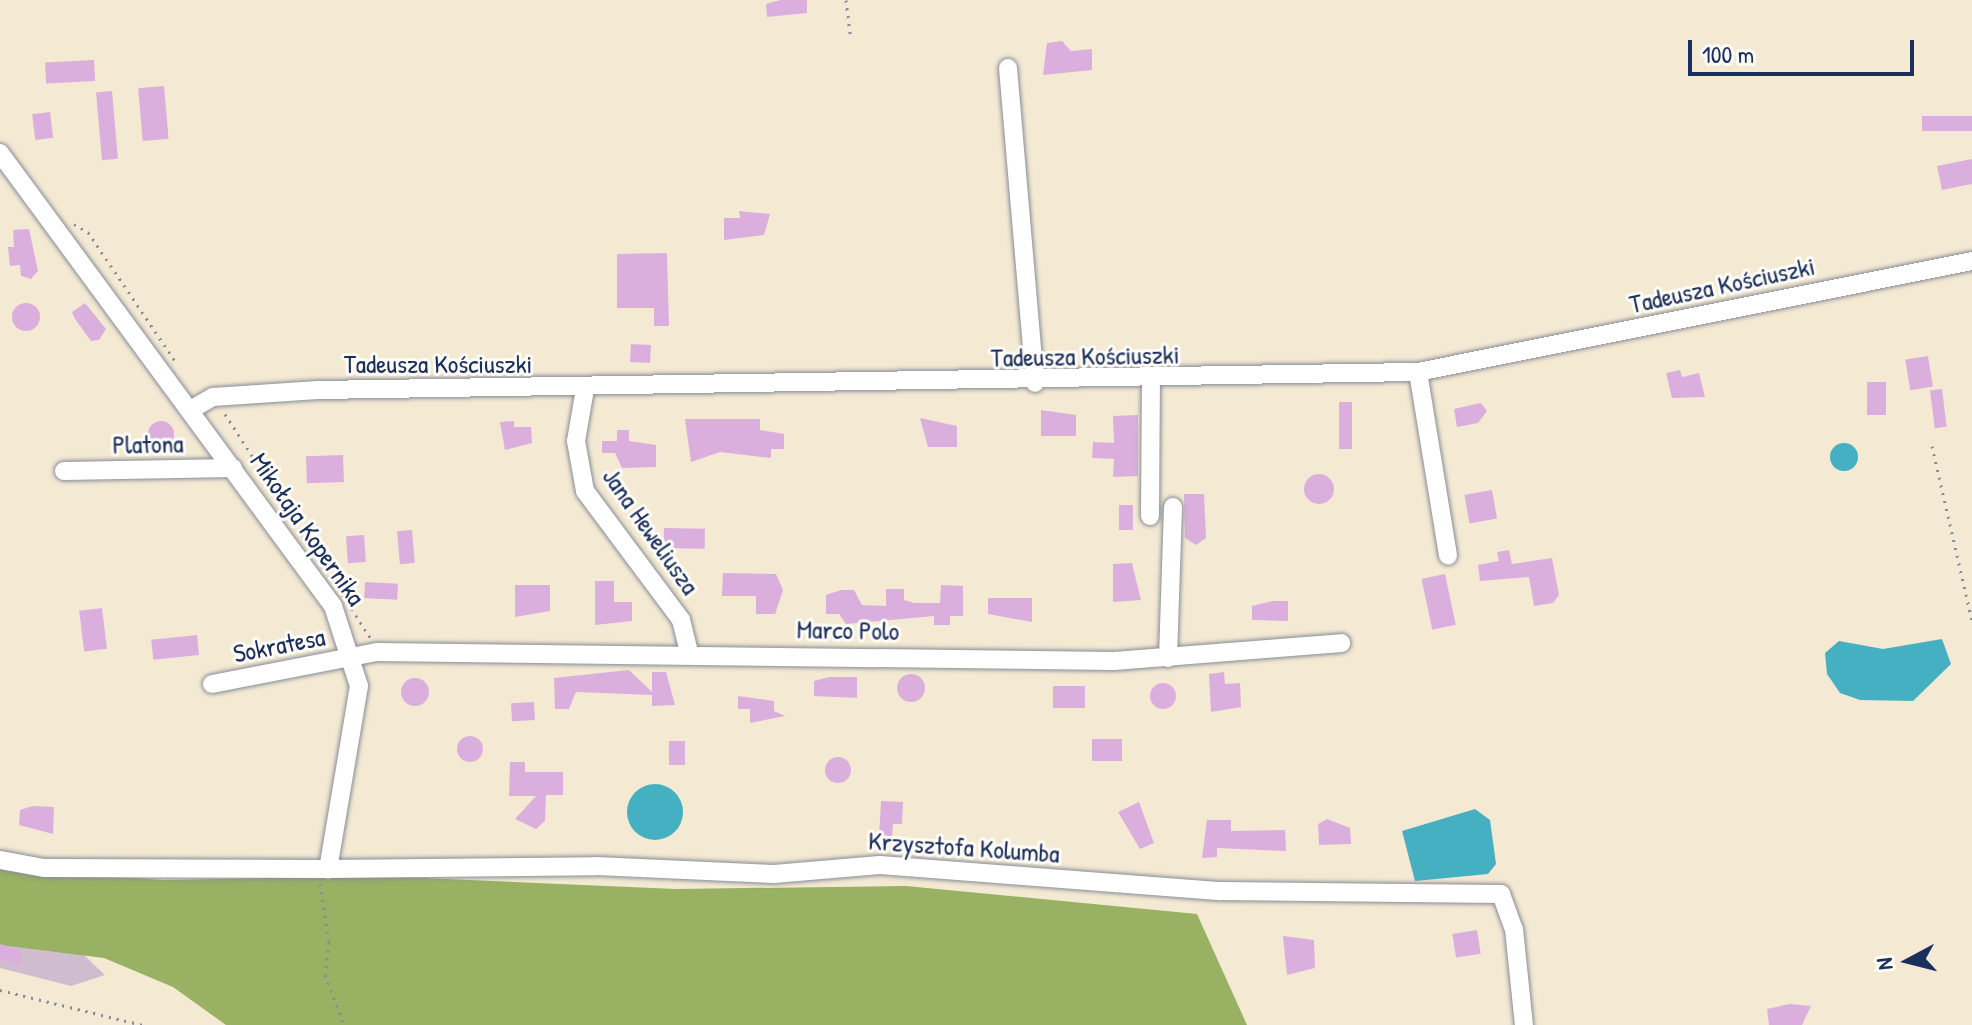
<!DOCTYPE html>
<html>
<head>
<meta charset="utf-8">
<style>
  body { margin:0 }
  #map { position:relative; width:1972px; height:1025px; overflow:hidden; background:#f4ead3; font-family:"Patrick Hand",sans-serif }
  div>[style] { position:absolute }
  .industrial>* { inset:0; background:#cfbdcf }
  .forest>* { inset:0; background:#98b162 }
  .water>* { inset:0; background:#44b0c2 }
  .round { border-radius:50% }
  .building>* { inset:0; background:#daafdd; transform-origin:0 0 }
  .path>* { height:3px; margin-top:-1.5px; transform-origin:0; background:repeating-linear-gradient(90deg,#888c98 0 2px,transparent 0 8px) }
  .roads { filter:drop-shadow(0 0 2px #888c98) drop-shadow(0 0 2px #888c98) }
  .minor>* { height:18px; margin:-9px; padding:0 9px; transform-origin:9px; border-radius:9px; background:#fff }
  span { translate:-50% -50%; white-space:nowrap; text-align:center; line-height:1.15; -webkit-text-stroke:6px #fdfcf7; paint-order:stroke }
  .street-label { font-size:26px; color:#1b2f5e }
  .north { position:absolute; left:1868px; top:921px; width:80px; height:80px; -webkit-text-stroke:6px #fdfcf7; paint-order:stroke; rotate:263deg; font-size:22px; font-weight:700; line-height:32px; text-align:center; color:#1b2f5e }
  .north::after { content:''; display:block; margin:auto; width:28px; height:36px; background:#1b2f5e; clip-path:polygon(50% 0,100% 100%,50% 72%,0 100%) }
  .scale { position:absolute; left:1688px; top:40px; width:226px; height:36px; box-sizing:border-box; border:4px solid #1b2f5e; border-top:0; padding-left:10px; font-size:24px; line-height:28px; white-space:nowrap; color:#1b2f5e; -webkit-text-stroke:6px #fdfcf7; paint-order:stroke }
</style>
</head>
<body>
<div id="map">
  <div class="industrial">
    <i style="clip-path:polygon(0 886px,28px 902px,105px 975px,71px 986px,0 968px)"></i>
  </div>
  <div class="forest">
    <i style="clip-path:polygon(0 869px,164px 880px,376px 876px,676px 889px,906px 886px,1197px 914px,1247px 1025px,226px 1025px,173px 987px,104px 958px,0 945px)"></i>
  </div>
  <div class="water">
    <i class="round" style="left:1830px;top:443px;width:28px;height:28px"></i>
    <i style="clip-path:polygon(1942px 639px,1951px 664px,1913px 701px,1860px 700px,1840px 693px,1827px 674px,1825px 653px,1839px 641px,1883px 649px)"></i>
    <i class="round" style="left:627px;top:784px;width:56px;height:56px"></i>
    <i style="clip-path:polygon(1475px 809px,1490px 820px,1496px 864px,1488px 874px,1415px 881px,1402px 831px)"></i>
  </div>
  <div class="building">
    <i style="clip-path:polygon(780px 0,807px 0,807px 13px,767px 17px,766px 4px)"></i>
    <i style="clip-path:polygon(1062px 41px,1071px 51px,1092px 49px,1092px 70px,1043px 75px,1047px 43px)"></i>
    <i style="left:94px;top:60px;width:21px;height:49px;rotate:87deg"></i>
    <i style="left:164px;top:86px;width:53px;height:26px;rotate:85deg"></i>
    <i style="left:112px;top:91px;width:68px;height:16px;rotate:85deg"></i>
    <i style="left:50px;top:112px;width:26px;height:18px;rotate:83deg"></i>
    <i style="left:1972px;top:116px;width:15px;height:50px;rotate:90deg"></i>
    <i style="clip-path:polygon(1972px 159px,1972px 184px,1942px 190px,1937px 166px)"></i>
    <i style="clip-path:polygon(739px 211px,770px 214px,764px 235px,724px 240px,724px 218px,740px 218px)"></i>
    <i style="clip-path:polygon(29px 229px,38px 271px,31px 279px,21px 276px,20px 265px,10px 266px,8px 247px,14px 247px,13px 230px)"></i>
    <i style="clip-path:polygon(667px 253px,669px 326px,654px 326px,654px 308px,617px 308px,617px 254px)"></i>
    <i style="clip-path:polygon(85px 303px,106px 329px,99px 340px,91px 341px,75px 319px,72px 312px)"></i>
    <i class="round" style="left:12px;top:303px;width:28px;height:28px"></i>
    <i style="left:631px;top:344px;width:20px;height:18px;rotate:3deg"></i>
    <i style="left:1928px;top:356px;width:31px;height:23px;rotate:81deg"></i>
    <i style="clip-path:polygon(1680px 370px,1682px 377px,1699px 373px,1705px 397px,1672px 398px,1666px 373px)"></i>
    <i style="left:1867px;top:382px;width:19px;height:33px"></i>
    <i style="left:1942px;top:389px;width:38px;height:12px;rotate:83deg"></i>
    <i style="left:1339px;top:402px;width:13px;height:47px"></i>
    <i style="clip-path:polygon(1481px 403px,1487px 411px,1478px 423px,1457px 427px,1454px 409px)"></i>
    <i style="clip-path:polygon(1041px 410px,1076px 415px,1076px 436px,1041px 436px)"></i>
    <i style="clip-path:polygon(1138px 415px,1138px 476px,1113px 477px,1114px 459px,1092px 458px,1093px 442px,1114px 443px,1113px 416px)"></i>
    <i style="clip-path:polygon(920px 418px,957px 426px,957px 447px,928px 447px)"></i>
    <i style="clip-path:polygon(685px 419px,760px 419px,760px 430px,784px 434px,784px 449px,771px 449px,771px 458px,720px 452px,691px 462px)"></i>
    <i class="round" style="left:148px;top:421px;width:26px;height:26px"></i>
    <i style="clip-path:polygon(514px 421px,514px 427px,531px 427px,532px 443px,505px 450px,500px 422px)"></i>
    <i style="clip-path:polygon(617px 430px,629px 430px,629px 441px,656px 445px,656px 467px,622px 468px,615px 453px,602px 453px,602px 441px,617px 441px)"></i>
    <i style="left:343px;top:455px;width:27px;height:37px;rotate:88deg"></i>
    <i class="round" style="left:1304px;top:474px;width:30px;height:30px"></i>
    <i style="left:1492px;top:490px;width:29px;height:28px;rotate:80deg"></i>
    <i style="clip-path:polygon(1184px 494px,1204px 494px,1206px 538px,1196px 545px,1185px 538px)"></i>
    <i style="left:1119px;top:505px;width:14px;height:25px"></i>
    <i style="left:664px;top:528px;width:41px;height:20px;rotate:1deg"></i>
    <i style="left:412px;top:530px;width:33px;height:15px;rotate:85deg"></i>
    <i style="left:364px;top:535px;width:27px;height:18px;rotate:86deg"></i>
    <i style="clip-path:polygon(1509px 550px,1512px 564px,1552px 558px,1559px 595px,1553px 603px,1534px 606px,1529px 577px,1480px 581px,1478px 565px,1499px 561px,1497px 552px)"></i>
    <i style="clip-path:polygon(1132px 563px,1141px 600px,1113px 602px,1113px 564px)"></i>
    <i style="clip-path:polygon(723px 573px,776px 574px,783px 590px,775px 614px,756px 614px,756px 596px,722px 596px)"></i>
    <i style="left:1445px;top:574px;width:52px;height:24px;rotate:78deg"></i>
    <i style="clip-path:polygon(595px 581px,614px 581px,614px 602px,632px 602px,632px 621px,595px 625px)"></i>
    <i style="left:365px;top:582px;width:33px;height:16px;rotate:3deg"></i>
    <i style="clip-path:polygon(515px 585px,550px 585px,550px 611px,515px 617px)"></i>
    <i style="clip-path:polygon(941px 585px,963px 586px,963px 616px,950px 616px,950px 625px,934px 625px,934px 616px,846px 624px,839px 614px,826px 614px,826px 595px,841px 590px,854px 590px,862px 605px,886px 606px,886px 589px,904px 589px,904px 600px,914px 603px,940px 603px)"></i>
    <i style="clip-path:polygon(988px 598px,1032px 598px,1032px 622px,988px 614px)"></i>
    <i style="clip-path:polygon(1273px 601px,1288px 601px,1288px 621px,1252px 620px,1252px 606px)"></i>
    <i style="left:102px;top:608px;width:41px;height:23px;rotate:83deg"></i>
    <i style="left:197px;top:635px;width:20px;height:46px;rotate:84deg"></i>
    <i style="clip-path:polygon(629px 670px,652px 692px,652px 672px,666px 672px,675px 705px,652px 706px,652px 695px,576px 692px,569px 709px,555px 709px,554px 678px)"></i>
    <i style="clip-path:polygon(1224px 672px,1225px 684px,1240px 683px,1241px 707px,1211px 712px,1209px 674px)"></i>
    <i class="round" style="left:897px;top:674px;width:28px;height:28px"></i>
    <i style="clip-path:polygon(829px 677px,857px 677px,857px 698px,814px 696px,814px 681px)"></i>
    <i class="round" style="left:401px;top:678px;width:28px;height:28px"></i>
    <i class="round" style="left:1150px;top:683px;width:26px;height:26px"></i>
    <i style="left:1053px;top:686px;width:32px;height:22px"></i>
    <i style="clip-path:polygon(738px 696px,774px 701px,774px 711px,785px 716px,750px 723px,750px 709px,738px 709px)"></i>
    <i style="left:534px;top:702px;width:18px;height:23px;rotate:87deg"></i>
    <i class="round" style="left:457px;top:736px;width:26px;height:26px"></i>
    <i style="left:1122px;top:739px;width:22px;height:30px;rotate:90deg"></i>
    <i style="left:669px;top:741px;width:16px;height:24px"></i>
    <i class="round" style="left:825px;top:757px;width:26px;height:26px"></i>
    <i style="clip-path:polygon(510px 762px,525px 762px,525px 772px,563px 772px,563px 795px,546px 795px,545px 821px,536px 829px,515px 819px,536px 796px,509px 796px)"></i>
    <i style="clip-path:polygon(881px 801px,903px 802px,902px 824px,893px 824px,892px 837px,879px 836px)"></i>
    <i style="clip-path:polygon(1139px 802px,1154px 843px,1140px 849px,1118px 812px)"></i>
    <i style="clip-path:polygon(33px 806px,54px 807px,53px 834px,19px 825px,20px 810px)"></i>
    <i style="clip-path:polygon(1327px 819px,1350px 828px,1351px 844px,1319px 845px,1318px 824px)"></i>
    <i style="clip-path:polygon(1207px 820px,1231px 820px,1231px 831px,1285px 830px,1286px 851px,1217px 848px,1217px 857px,1202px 858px)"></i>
    <i style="left:1477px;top:930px;width:24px;height:25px;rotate:81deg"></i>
    <i style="clip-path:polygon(1283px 936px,1314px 940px,1315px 968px,1287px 975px)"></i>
    <i style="clip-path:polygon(0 944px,22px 950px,19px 965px,0 960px)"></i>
    <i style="clip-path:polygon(1790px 1004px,1811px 1006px,1802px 1025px,1769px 1025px,1767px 1009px)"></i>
  </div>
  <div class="path">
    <i style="left:846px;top:0;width:35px;rotate:83deg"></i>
    <i style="left:74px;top:224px;width:16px;rotate:30deg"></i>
    <i style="left:88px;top:232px;width:156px;rotate:56deg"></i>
    <i style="left:225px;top:414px;width:268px;rotate:57deg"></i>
    <i style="left:1932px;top:446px;width:179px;rotate:77.1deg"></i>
    <i style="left:320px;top:884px;width:59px;rotate:81.2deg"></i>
    <i style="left:329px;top:942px;width:33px;rotate:97deg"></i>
    <i style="left:325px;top:975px;width:53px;rotate:69.2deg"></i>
    <i style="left:0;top:990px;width:147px;rotate:13.8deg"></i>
  </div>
  <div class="roads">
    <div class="minor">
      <i style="left:1008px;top:68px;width:316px;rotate:85.1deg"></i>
      <i style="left:0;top:153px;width:562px;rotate:53.68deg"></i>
      <i style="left:333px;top:606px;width:84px;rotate:72deg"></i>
      <i style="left:359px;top:686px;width:186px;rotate:99.6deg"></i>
      <i style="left:328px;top:869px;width:284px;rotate:-179.8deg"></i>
      <i style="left:44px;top:868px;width:45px;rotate:-169.7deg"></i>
      <i style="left:1418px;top:372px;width:186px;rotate:80.7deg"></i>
      <i style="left:585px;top:389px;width:53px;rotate:99.8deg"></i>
      <i style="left:576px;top:441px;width:51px;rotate:79.8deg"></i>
      <i style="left:585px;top:491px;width:161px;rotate:53.3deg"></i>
      <i style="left:681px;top:620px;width:36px;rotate:76deg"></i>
      <i style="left:192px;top:409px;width:24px;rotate:-30deg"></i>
      <i style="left:213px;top:397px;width:105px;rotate:-3.8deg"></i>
      <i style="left:318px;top:390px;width:1100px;rotate:-0.94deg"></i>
      <i style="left:1418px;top:372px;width:565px;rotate:-11.33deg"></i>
      <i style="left:64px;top:471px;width:169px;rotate:-1deg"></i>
      <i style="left:1150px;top:516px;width:136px;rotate:-89.6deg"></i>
      <i style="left:1168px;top:658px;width:151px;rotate:-88.1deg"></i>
      <i style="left:212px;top:684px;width:168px;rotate:-11deg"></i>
      <i style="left:377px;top:652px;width:737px;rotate:0.7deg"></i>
      <i style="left:1114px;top:661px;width:228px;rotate:-4.5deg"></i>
      <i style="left:328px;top:869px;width:268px;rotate:-0.6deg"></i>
      <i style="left:596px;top:866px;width:178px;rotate:2.6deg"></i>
      <i style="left:774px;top:874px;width:106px;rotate:-4.9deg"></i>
      <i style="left:880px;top:865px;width:342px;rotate:4.4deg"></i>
      <i style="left:1221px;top:891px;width:280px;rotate:0.6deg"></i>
      <i style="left:1501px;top:894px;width:37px;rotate:70deg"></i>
      <i style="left:1514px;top:929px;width:97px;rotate:84.1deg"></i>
    </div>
  </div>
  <div class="street-label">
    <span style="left:1722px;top:285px;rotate:-12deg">Tadeusza Kościuszki</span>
    <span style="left:1085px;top:356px;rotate:-1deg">Tadeusza Kościuszki</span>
    <span style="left:438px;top:364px">Tadeusza Kościuszki</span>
    <span style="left:148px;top:444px;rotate:-1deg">Platona</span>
    <span style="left:308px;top:529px;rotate:55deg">Mikołaja Kopernika</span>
    <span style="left:651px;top:531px;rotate:55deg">Jana Heweliusza</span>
    <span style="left:848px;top:630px;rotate:1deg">Marco Polo</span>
    <span style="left:279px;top:645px;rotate:-11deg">Sokratesa</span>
    <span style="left:964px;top:847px;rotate:4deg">Krzysztofa Kolumba</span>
  </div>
  <div class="north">N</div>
  <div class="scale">100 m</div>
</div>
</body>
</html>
